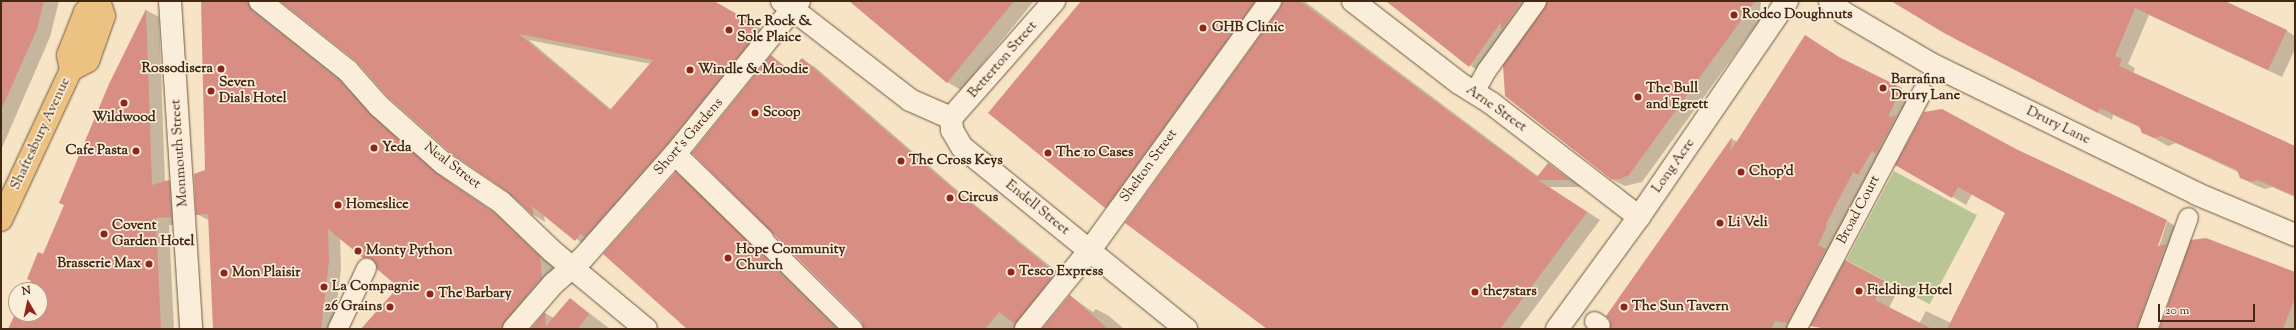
<!DOCTYPE html>
<html>
<head>
<meta charset="utf-8">
<style>
  body { margin:0 }
  #map { position:relative; width:2296px; height:330px; overflow:hidden; background:#f7e4c5; font-family:"Sorts Mill Goudy",serif }
  div>[style] { position:absolute }
  .green>* { inset:0; background:#bac596; transform-origin:0 0 }
  .shadow>* { inset:0; background:#0003 }
  .building>* { inset:0; background:#d98e84 }
  .roads { filter:drop-shadow(0 0 1px #6f573f) drop-shadow(0 0 1px #6f573f) }
  .pedestrian>* { height:19px; margin:-9.5px; padding:0 9.5px; transform-origin:9.5px; border-radius:9.5px; background:#faedd9 }
  .minor>* { height:22px; margin:-11px; padding:0 11px; transform-origin:11px; border-radius:11px; background:#faedd9 }
  .tertiary>* { height:22px; margin:-11px; padding:0 11px; transform-origin:11px; border-radius:11px; background:#faedd9 }
  .secondary>* { height:22px; margin:-11px; padding:0 11px; transform-origin:11px; border-radius:11px; background:#faedd9 }
  .primary>* { height:22px; margin:-11px; padding:0 11px; transform-origin:11px; border-radius:11px; background:#ecc282 }
  .dots>* { width:11px; height:11px; translate:-50% -50%; box-sizing:border-box; border:2px solid #faedd9; border-radius:50% }
  span { translate:-50% -50%; white-space:nowrap; text-align:center; line-height:1.15; -webkit-text-stroke:3.5px #faedd9; paint-order:stroke }
  .poi-label { font-size:14px; color:#422812; font-weight:700 }
  .left { translate:0 -50%; text-align:left }
  .right { translate:-100% -50%; text-align:right }
  .street-label { font-size:14px; color:#422812 }
  .frame { position:absolute; inset:0; border:2px solid #422812; pointer-events:none }
  .north { position:absolute; left:8px; top:282px; width:40px; height:40px; box-sizing:border-box; background:#faedd9; border:1px solid #b09e89; border-radius:50%; rotate:351deg; font-size:11px; font-weight:700; line-height:16px; text-align:center; color:#422812 }
  .north::after { content:''; display:block; margin:auto; width:14px; height:18px; background:#8f2418; clip-path:polygon(50% 0,100% 100%,50% 72%,0 100%) }
  .scale { position:absolute; left:2158px; top:304px; width:97px; height:18px; box-sizing:border-box; border:2px solid #422812; border-top:0; padding-left:5px; font-size:12px; line-height:14px; white-space:nowrap; color:#422812; -webkit-text-stroke:3px #faedd9; paint-order:stroke }
</style>
</head>
<body>
<div id="map">
  <div class="green">
    <i style="left:1894px;top:171px;width:94px;height:101px;rotate:28deg"></i>
  </div>
  <div class="shadow">
    <i style="clip-path:polygon(1px 1px,59px 1px,50px 37px,1px 150px)"></i>
    <i style="clip-path:polygon(202px 1px,262px 1px,260px 13px,352px 88px,383px 124px,447px 181px,506px 220px,552px 265px,555px 284px,516px 329px,361px 329px,399px 287px,375px 264px,340px 237px,341px 268px,334px 329px,215px 329px,210px 221px,197px 214px,206px 171px)"></i>
    <i style="clip-path:polygon(evenodd,282px 1px,713px 1px,763px 30px,587px 247px,544px 214px,545px 222px,534px 215px,357px 61px,282px 1px,529px 40px,651px 64px,612px 110px,529px 40px)"></i>
    <i style="clip-path:polygon(850px 1px,1034px 1px,961px 90px,947px 82px)"></i>
    <i style="clip-path:polygon(1082px 1px,1273px 1px,1119px 215px,1105px 207px)"></i>
    <i style="clip-path:polygon(1283px 1px,1304px 1px,1538px 176px,1548px 164px,1582px 187px,1549px 187px,1600px 220px,1519px 329px,1269px 329px)"></i>
    <i style="clip-path:polygon(1386px 1px,1542px 1px,1482px 74px)"></i>
    <i style="clip-path:polygon(1548px 1px,1761px 1px,1759px 21px,1642px 182px,1625px 186px,1611px 179px,1546px 8px)"></i>
    <i style="clip-path:polygon(1895px 1px,2223px 1px,2287px 31px,2295px 36px,2295px 49px,2282px 77px,2149px 15px,2128px 64px,2135px 68px,2133px 74px,2295px 147px,2295px 197px,2272px 187px,2265px 189px,2255px 185px,2241px 177px,2238px 172px,2176px 143px,2168px 146px,2143px 132px,2141px 128px,2113px 115px,2112px 120px,1959px 41px)"></i>
    <i style="clip-path:polygon(146px 10px,159px 17px,165px 182px,169px 181px,182px 189px,184px 224px,169px 225px,174px 329px,9px 329px,40px 314px,40px 290px,28px 290px,65px 205px,110px 84px)"></i>
    <i style="clip-path:polygon(771px 57px,792px 71px,802px 59px,815px 67px,957px 190px,1066px 279px,1029px 329px,864px 329px)"></i>
    <i style="clip-path:polygon(1843px 60px,1915px 97px,1788px 329px,1611px 329px,1612px 325px,1608px 316px,1732px 139px,1738px 142px)"></i>
    <i style="clip-path:polygon(1897px 164px,2158px 251px,2167px 221px,2180px 229px,2152px 329px,1821px 329px,1818px 314px,1884px 282px,1898px 290px,1889px 308px,1919px 324px,1926px 311px,1951px 323px,2006px 213px,1972px 194px,1966px 205px)"></i>
    <i style="clip-path:polygon(676px 173px,689px 181px,841px 329px,688px 329px)"></i>
    <i style="clip-path:polygon(2295px 273px,2295px 329px,2160px 329px)"></i>
    <i style="clip-path:polygon(1070px 296px,1093px 312px,1096px 309px,1109px 316px,1124px 329px,1043px 329px)"></i>
    <i style="clip-path:polygon(571px 299px,610px 329px,531px 329px,545px 313px,554px 318px)"></i>
  </div>
  <div class="building">
    <i style="clip-path:polygon(1px 1px,44px 1px,37px 29px,1px 110px)"></i>
    <i style="clip-path:polygon(201px 1px,248px 1px,252px 11px,339px 80px,371px 115px,435px 172px,493px 212px,540px 257px,542px 277px,505px 321px,502px 329px,361px 329px,398px 287px,377px 269px,371px 258px,363px 258px,328px 229px,329px 261px,321px 329px,213px 329px,208px 214px,196px 215px,194px 174px,205px 170px)"></i>
    <i style="clip-path:polygon(evenodd,280px 1px,714px 1px,751px 22px,755px 36px,665px 146px,585px 237px,580px 234px,575px 241px,532px 206px,534px 216px,508px 192px,451px 153px,388px 97px,356px 61px,280px 1px,519px 34px,653px 60px,610px 110px,519px 34px)"></i>
    <i style="clip-path:polygon(849px 1px,1014px 1px,947px 83px)"></i>
    <i style="clip-path:polygon(1081px 1px,1255px 1px,1105px 208px,988px 113px)"></i>
    <i style="clip-path:polygon(1282px 1px,1300px 1px,1537px 177px,1548px 163px,1570px 180px,1538px 180px,1587px 212px,1500px 329px,1267px 329px,1125px 223px,1280px 8px)"></i>
    <i style="clip-path:polygon(1386px 1px,1522px 1px,1501px 30px,1501px 22px,1469px 67px)"></i>
    <i style="clip-path:polygon(1547px 1px,1755px 1px,1629px 175px,1620px 179px,1611px 179px,1505px 96px,1503px 65px,1545px 7px)"></i>
    <i style="clip-path:polygon(1891px 1px,2225px 1px,2287px 30px,2268px 70px,2135px 8px,2115px 56px,2122px 59px,2119px 66px,2295px 146px,2295px 196px,2258px 180px,2250px 182px,2240px 178px,2237px 170px,2161px 136px,2154px 138px,2142px 133px,2139px 126px,2100px 108px,2098px 113px,1944px 33px)"></i>
    <i style="clip-path:polygon(146px 9px,152px 185px,169px 180px,171px 217px,156px 218px,161px 329px,8px 329px,16px 312px,40px 314px,40px 290px,27px 290px,31px 281px,27px 279px,38px 252px,43px 254px,64px 205px,59px 203px,109px 84px)"></i>
    <i style="clip-path:polygon(1805px 35px,1839px 57px,1902px 88px,1888px 117px,1896px 116px,1876px 154px,1872px 151px,1858px 175px,1853px 172px,1826px 224px,1827px 226px,1818px 245px,1826px 249px,1787px 323px,1775px 321px,1771px 329px,1610px 329px,1610px 320px,1606px 316px,1732px 137px,1730px 152px)"></i>
    <i style="clip-path:polygon(771px 55px,790px 71px,802px 58px,944px 181px,1053px 271px,1049px 276px,1051px 278px,1015px 324px,999px 312px,985px 329px,864px 329px,861px 321px,692px 153px)"></i>
    <i style="clip-path:polygon(1942px 109px,2016px 149px,2167px 220px,2158px 246px,2166px 244px,2136px 329px,1947px 329px,2005px 213px,1958px 187px,1952px 198px,1895px 165px,1924px 112px)"></i>
    <i style="clip-path:polygon(676px 172px,758px 251px,837px 329px,687px 329px,603px 254px)"></i>
    <i style="clip-path:polygon(2206px 238px,2295px 272px,2295px 298px,2283px 329px,2159px 329px,2191px 240px)"></i>
    <i style="clip-path:polygon(1845px 260px,1885px 281px,1875px 300px,1932px 329px,1827px 329px,1810px 326px)"></i>
    <i style="clip-path:polygon(1070px 295px,1108px 329px,1042px 329px)"></i>
    <i style="clip-path:polygon(570px 298px,589px 314px,578px 329px,531px 329px,545px 312px,546px 326px)"></i>
  </div>
  <div class="roads">
    <div class="pedestrian">
      <i style="left:1474px;top:92px;width:26px;rotate:-61deg"></i>
      <i style="left:1487px;top:69px;width:84px;rotate:-54.2deg"></i>
      <i style="left:762px;top:239px;width:128px;rotate:44.7deg"></i>
      <i style="left:1594px;top:321px;width:7px;rotate:34deg"></i>
      <i style="left:337px;top:329px;width:68px;rotate:-64.6deg"></i>
      <i style="left:1796px;top:329px;width:269px;rotate:-62.1deg"></i>
      <i style="left:2147px;top:329px;width:119px;rotate:-69.9deg"></i>
    </div>
    <div class="minor">
      <i style="left:170px;top:1px;width:329px;rotate:86.3deg"></i>
      <i style="left:260px;top:1px;width:112px;rotate:38.5deg"></i>
      <i style="left:348px;top:71px;width:47px;rotate:48.5deg"></i>
      <i style="left:379px;top:106px;width:86px;rotate:41.7deg"></i>
      <i style="left:443px;top:163px;width:70px;rotate:33.9deg"></i>
      <i style="left:501px;top:202px;width:71px;rotate:43.9deg"></i>
      <i style="left:552px;top:251px;width:122px;rotate:39.7deg"></i>
      <i style="left:1353px;top:1px;width:134px;rotate:37.7deg"></i>
      <i style="left:1459px;top:83px;width:38px;rotate:32deg"></i>
      <i style="left:1491px;top:103px;width:187px;rotate:37.6deg"></i>
      <i style="left:1830px;top:1px;width:18px;rotate:41deg"></i>
      <i style="left:1844px;top:13px;width:103px;rotate:30.3deg"></i>
      <i style="left:1933px;top:65px;width:294px;rotate:26deg"></i>
      <i style="left:2197px;top:194px;width:106px;rotate:22.7deg"></i>
      <i style="left:951px;top:118px;width:156px;rotate:-48.6deg"></i>
      <i style="left:675px;top:154px;width:122px;rotate:44.3deg"></i>
      <i style="left:1090px;top:250px;width:307px;rotate:-54.1deg"></i>
      <i style="left:514px;top:329px;width:60px;rotate:-49.1deg"></i>
      <i style="left:553px;top:284px;width:38px;rotate:-41deg"></i>
      <i style="left:582px;top:259px;width:140px;rotate:-48.5deg"></i>
      <i style="left:675px;top:154px;width:197px;rotate:-51deg"></i>
    </div>
    <div class="tertiary">
      <i style="left:1026px;top:329px;width:102px;rotate:-51deg"></i>
    </div>
    <div class="secondary">
      <i style="left:782px;top:1px;width:162px;rotate:37.7deg"></i>
      <i style="left:910px;top:100px;width:45px;rotate:23.7deg"></i>
      <i style="left:951px;top:118px;width:12px;rotate:85deg"></i>
      <i style="left:952px;top:130px;width:20px;rotate:60deg"></i>
      <i style="left:962px;top:147px;width:289px;rotate:39.1deg"></i>
      <i style="left:1557px;top:329px;width:139px;rotate:-53.8deg"></i>
      <i style="left:1639px;top:217px;width:262px;rotate:-55.6deg"></i>
    </div>
    <div class="primary">
      <i style="left:71px;top:70px;width:15px;rotate:-101deg"></i>
      <i style="left:68px;top:55px;width:46px;rotate:-68.4deg"></i>
      <i style="left:85px;top:12px;width:18px;rotate:-38deg"></i>
      <i style="left:1px;top:220px;width:166px;rotate:-65deg"></i>
      <i style="left:71px;top:70px;width:19px;rotate:-28deg"></i>
      <i style="left:88px;top:61px;width:48px;rotate:-70.4deg"></i>
      <i style="left:104px;top:16px;width:16px;rotate:-108deg"></i>
    </div>
  </div>
  <div class="dots">
    <i style="left:1734px;top:15px;background:#8f2418"></i>
    <i style="left:1203px;top:28px;background:#8f2418"></i>
    <i style="left:729px;top:30px;background:#8f2418"></i>
    <i style="left:221px;top:69px;background:#8f2418"></i>
    <i style="left:690px;top:70px;background:#8f2418"></i>
    <i style="left:1883px;top:88px;background:#8f2418"></i>
    <i style="left:211px;top:91px;background:#8f2418"></i>
    <i style="left:1638px;top:97px;background:#8f2418"></i>
    <i style="left:124px;top:103px;background:#8f2418"></i>
    <i style="left:755px;top:113px;background:#8f2418"></i>
    <i style="left:374px;top:148px;background:#8f2418"></i>
    <i style="left:136px;top:151px;background:#8f2418"></i>
    <i style="left:1048px;top:153px;background:#8f2418"></i>
    <i style="left:901px;top:161px;background:#8f2418"></i>
    <i style="left:1741px;top:172px;background:#8f2418"></i>
    <i style="left:950px;top:198px;background:#8f2418"></i>
    <i style="left:338px;top:205px;background:#8f2418"></i>
    <i style="left:1720px;top:223px;background:#8f2418"></i>
    <i style="left:104px;top:234px;background:#8f2418"></i>
    <i style="left:358px;top:251px;background:#8f2418"></i>
    <i style="left:728px;top:258px;background:#8f2418"></i>
    <i style="left:149px;top:264px;background:#8f2418"></i>
    <i style="left:1011px;top:272px;background:#8f2418"></i>
    <i style="left:224px;top:273px;background:#8f2418"></i>
    <i style="left:324px;top:287px;background:#8f2418"></i>
    <i style="left:1859px;top:291px;background:#8f2418"></i>
    <i style="left:1475px;top:292px;background:#8f2418"></i>
    <i style="left:430px;top:294px;background:#8f2418"></i>
    <i style="left:390px;top:307px;background:#8f2418"></i>
    <i style="left:1624px;top:307px;background:#8f2418"></i>
  </div>
  <div class="poi-label">
    <span class="left" style="left:1742px;top:15px">Rodeo Doughnuts</span>
    <span class="left" style="left:737px;top:30px">The Rock &amp;<br>Sole Plaice</span>
    <span class="left" style="left:1212px;top:28px">GHB Clinic</span>
    <span class="right" style="left:213px;top:69px">Rossodisera</span>
    <span class="left" style="left:698px;top:70px">Windle &amp; Moodie</span>
    <span class="left" style="left:1891px;top:88px">Barrafina<br>Drury Lane</span>
    <span class="left" style="left:219px;top:91px">Seven<br>Dials Hotel</span>
    <span class="left" style="left:1646px;top:97px">The Bull<br>and Egrett</span>
    <span class="left" style="left:763px;top:113px">Scoop</span>
    <span style="left:124px;top:118px">Wildwood</span>
    <span class="left" style="left:382px;top:148px">Yeda</span>
    <span class="right" style="left:128px;top:151px">Cafe Pasta</span>
    <span class="left" style="left:1056px;top:153px">The 10 Cases</span>
    <span class="left" style="left:909px;top:161px">The Cross Keys</span>
    <span class="left" style="left:1749px;top:172px">Chop'd</span>
    <span class="left" style="left:958px;top:198px">Circus</span>
    <span class="left" style="left:346px;top:205px">Homeslice</span>
    <span class="left" style="left:1728px;top:223px">Li Veli</span>
    <span class="left" style="left:112px;top:234px">Covent<br>Garden Hotel</span>
    <span class="left" style="left:736px;top:258px">Hope Community<br>Church</span>
    <span class="left" style="left:366px;top:251px">Monty Python</span>
    <span class="right" style="left:141px;top:264px">Brasserie Max</span>
    <span class="left" style="left:1019px;top:272px">Tesco Express</span>
    <span class="left" style="left:232px;top:273px">Mon Plaisir</span>
    <span class="left" style="left:332px;top:287px">La Compagnie</span>
    <span class="left" style="left:1867px;top:291px">Fielding Hotel</span>
    <span class="left" style="left:1483px;top:292px">the7stars</span>
    <span class="left" style="left:438px;top:294px">The Barbary</span>
    <span class="right" style="left:382px;top:307px">26 Grains</span>
    <span class="left" style="left:1632px;top:307px">The Sun Tavern</span>
  </div>
  <div class="street-label">
    <span style="left:1003px;top:60px;rotate:-49deg">Betterton Street</span>
    <span style="left:1496px;top:109px;rotate:35deg">Arne Street</span>
    <span style="left:2058px;top:126px;rotate:26deg">Drury Lane</span>
    <span style="left:41px;top:134px;rotate:-65deg">Shaftesbury Avenue</span>
    <span style="left:689px;top:137px;rotate:-49deg">Short's Gardens</span>
    <span style="left:180px;top:153px;rotate:-94deg">Monmouth Street</span>
    <span style="left:452px;top:166px;rotate:37deg">Neal Street</span>
    <span style="left:1149px;top:166px;rotate:-54deg">Shelton Street</span>
    <span style="left:1674px;top:166px;rotate:-55deg">Long Acre</span>
    <span style="left:1037px;top:208px;rotate:39deg">Endell Street</span>
    <span style="left:1859px;top:210px;rotate:-62deg">Broad Court</span>
  </div>
  <div class="frame"></div>
  <div class="north">N</div>
  <div class="scale">20 m</div>
</div>
</body>
</html>
